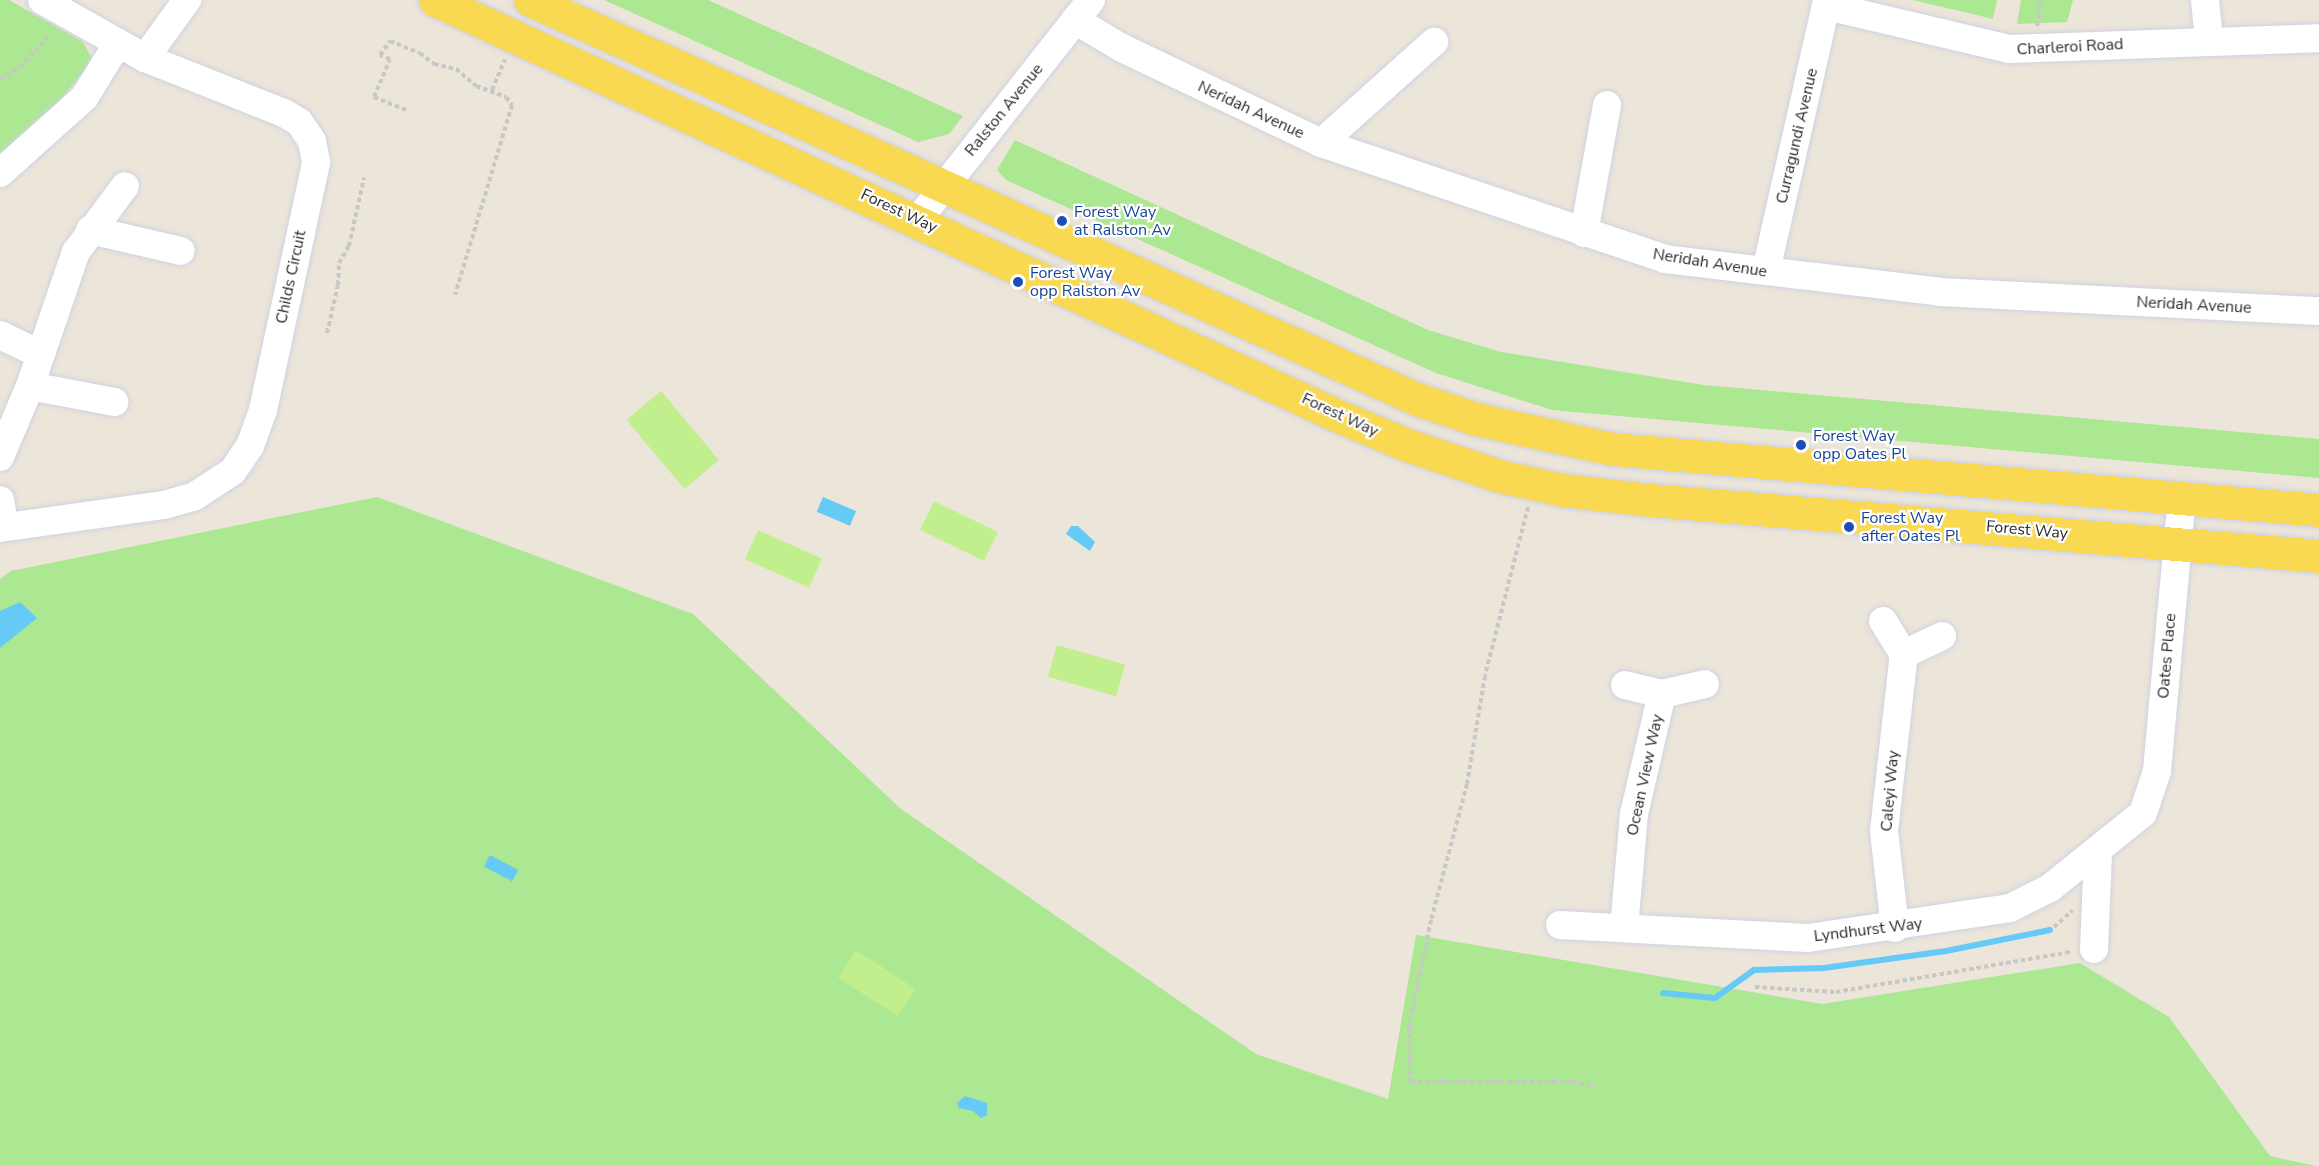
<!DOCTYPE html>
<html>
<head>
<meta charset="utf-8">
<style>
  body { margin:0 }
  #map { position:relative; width:2319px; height:1166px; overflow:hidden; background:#ece5d9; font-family:"Nunito Sans",sans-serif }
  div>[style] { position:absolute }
  .green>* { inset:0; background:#ace792 }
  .pitch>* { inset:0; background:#c2ef8d; transform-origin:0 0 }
  .water>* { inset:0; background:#65caf6; transform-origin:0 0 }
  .stream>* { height:6px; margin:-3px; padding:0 3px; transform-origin:3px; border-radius:3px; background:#65caf6 }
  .path>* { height:4px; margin-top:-2px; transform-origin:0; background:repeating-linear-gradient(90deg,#c7c7c7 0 4.5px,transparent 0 7.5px) }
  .roads { filter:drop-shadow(0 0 2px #cfd2e3) drop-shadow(0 0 2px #cfd2e3) }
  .minor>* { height:28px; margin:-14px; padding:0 14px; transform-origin:14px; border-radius:14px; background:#fff }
  .major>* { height:33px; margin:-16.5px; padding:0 16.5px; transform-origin:16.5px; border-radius:16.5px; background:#f9d852 }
  .dots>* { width:16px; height:16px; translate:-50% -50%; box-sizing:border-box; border:3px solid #fff; border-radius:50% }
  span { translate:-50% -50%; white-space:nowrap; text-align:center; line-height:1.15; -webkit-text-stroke:4.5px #fff; paint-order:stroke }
  .street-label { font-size:16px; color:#292929 }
  .transit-label { font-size:16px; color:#164399 }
  .left { translate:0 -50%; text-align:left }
</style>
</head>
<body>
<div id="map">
  <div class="green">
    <i style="clip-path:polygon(0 0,9px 0,82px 41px,93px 60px,51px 112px,0 154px)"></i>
    <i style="clip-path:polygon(604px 0,708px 0,963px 116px,949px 134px,918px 142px)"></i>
    <i style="clip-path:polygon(1913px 0,1997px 0,1993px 19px)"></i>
    <i style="clip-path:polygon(2021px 0,2073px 0,2067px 22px,2017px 24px)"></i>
    <i style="clip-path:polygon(1015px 140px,1428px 330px,1501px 352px,1704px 385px,2319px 439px,2319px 478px,1552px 410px,1436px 373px,1006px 180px,997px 170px)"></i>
    <i style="clip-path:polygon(377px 497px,693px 614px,901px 809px,1256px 1054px,1388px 1099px,1416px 935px,1822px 1004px,2080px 963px,2169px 1017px,2270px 1156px,2316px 1166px,0 1166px,0 579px,11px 571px)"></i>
  </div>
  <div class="pitch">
    <i style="left:661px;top:391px;width:90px;height:45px;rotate:50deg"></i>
    <i style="left:934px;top:501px;width:71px;height:32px;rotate:26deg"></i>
    <i style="left:758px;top:530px;width:70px;height:32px;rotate:24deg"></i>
    <i style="left:1057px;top:645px;width:71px;height:33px;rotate:16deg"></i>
    <i style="left:856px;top:950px;width:71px;height:33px;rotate:33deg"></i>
  </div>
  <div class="water">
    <i style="left:823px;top:497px;width:36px;height:16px;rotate:23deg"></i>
    <i style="clip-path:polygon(1071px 526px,1078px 526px,1095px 542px,1090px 551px,1066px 534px)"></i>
    <i style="clip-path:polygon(20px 602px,37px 618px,0 648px,0 611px)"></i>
    <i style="left:490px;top:855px;width:32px;height:13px;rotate:28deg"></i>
    <i style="clip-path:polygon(965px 1096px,987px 1103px,987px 1115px,981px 1118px,973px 1111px,959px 1108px,957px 1103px)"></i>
  </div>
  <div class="stream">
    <i style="left:1663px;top:993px;width:52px;rotate:5.5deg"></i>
    <i style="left:1715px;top:998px;width:48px;rotate:-35.7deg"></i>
    <i style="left:1754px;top:970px;width:70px;rotate:-1.6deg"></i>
    <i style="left:1824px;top:968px;width:123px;rotate:-7.9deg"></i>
    <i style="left:1946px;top:951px;width:106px;rotate:-11.4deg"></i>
  </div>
  <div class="path">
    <i style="left:2037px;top:26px;width:26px;rotate:-81deg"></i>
    <i style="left:0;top:79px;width:23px;rotate:-31deg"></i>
    <i style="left:20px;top:67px;width:42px;rotate:-46.9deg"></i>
    <i style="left:492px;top:90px;width:33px;rotate:-67deg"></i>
    <i style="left:406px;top:110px;width:35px;rotate:-158deg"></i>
    <i style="left:374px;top:97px;width:41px;rotate:-67.2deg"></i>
    <i style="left:390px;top:59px;width:11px;rotate:-158deg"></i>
    <i style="left:380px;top:55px;width:17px;rotate:-54deg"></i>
    <i style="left:390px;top:41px;width:32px;rotate:22deg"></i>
    <i style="left:420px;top:53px;width:18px;rotate:38deg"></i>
    <i style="left:434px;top:64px;width:23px;rotate:13deg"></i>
    <i style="left:456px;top:69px;width:26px;rotate:40deg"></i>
    <i style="left:476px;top:86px;width:32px;rotate:20deg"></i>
    <i style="left:506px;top:97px;width:10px;rotate:53deg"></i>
    <i style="left:512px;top:105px;width:198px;rotate:106.7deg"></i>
    <i style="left:327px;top:333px;width:49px;rotate:-77.1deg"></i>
    <i style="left:338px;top:285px;width:22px;rotate:-87deg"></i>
    <i style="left:339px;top:263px;width:20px;rotate:-60deg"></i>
    <i style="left:349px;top:246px;width:70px;rotate:-77.6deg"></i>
    <i style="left:1528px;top:507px;width:174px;rotate:104.3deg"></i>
    <i style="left:1485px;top:676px;width:109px;rotate:99.5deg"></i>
    <i style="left:1467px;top:784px;width:141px;rotate:104.8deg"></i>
    <i style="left:1431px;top:920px;width:108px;rotate:101.7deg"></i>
    <i style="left:1409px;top:1026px;width:55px;rotate:89deg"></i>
    <i style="left:1410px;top:1081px;width:162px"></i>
    <i style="left:1572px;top:1081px;width:23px;rotate:13deg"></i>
    <i style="left:2054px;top:927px;width:25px;rotate:-42deg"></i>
    <i style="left:1755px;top:987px;width:81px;rotate:3.5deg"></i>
    <i style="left:1836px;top:992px;width:238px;rotate:-9.7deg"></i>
  </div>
  <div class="roads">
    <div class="minor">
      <i style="left:2205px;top:0;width:40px;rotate:84.3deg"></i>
      <i style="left:1827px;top:6px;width:187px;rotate:13.3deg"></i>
      <i style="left:2009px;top:49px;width:310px;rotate:-2deg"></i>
      <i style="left:1075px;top:20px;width:55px;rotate:30.8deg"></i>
      <i style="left:1122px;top:48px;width:221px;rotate:25.5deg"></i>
      <i style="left:1321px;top:143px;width:363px;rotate:18.6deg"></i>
      <i style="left:1665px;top:259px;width:277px;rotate:6.8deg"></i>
      <i style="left:1940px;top:292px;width:379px;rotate:2.9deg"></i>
      <i style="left:145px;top:58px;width:72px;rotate:-54.1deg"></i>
      <i style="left:1321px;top:143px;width:152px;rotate:-41.8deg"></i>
      <i style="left:0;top:173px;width:113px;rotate:-41.8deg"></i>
      <i style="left:84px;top:98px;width:65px;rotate:-58.3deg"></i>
      <i style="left:918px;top:220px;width:280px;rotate:-51.8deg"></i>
      <i style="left:90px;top:230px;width:93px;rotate:13deg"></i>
      <i style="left:1584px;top:233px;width:130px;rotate:-79.8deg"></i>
      <i style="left:1766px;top:271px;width:278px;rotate:-77.3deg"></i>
      <i style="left:0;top:335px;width:44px;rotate:25.4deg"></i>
      <i style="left:30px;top:386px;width:86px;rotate:10.8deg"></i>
      <i style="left:0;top:457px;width:77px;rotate:-67.1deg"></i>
      <i style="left:30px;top:386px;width:142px;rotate:-71.1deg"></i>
      <i style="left:76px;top:252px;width:82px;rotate:-53.4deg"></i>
      <i style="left:0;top:500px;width:27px;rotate:80deg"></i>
      <i style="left:0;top:528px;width:166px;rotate:-8deg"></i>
      <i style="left:164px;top:505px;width:32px;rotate:-16deg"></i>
      <i style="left:195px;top:496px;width:45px;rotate:-33.3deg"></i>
      <i style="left:233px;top:471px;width:30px;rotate:-56deg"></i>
      <i style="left:250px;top:446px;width:38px;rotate:-70deg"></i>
      <i style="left:263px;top:410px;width:254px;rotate:-77.9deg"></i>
      <i style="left:316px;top:162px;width:21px;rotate:-101deg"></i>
      <i style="left:312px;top:141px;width:23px;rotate:-124deg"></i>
      <i style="left:299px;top:122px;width:17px;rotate:-149deg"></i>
      <i style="left:284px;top:113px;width:149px;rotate:-158.4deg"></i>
      <i style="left:145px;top:58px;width:118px;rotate:-150.6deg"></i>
      <i style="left:1883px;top:621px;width:39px;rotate:58deg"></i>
      <i style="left:1904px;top:654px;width:42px;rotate:-25.3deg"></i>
      <i style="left:1625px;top:685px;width:38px;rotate:14deg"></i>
      <i style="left:1662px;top:694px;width:44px;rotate:-13.1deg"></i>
      <i style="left:1560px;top:925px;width:248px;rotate:3deg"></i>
      <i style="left:1808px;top:938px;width:204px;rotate:-8.4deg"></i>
      <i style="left:2010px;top:908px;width:45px;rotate:-26.6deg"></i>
      <i style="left:2050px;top:888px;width:119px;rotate:-38.9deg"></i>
      <i style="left:2143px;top:813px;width:44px;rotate:-71.6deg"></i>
      <i style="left:2157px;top:771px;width:274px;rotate:-84.8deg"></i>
      <i style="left:1624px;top:928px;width:114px;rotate:-85deg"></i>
      <i style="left:1634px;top:814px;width:123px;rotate:-76.9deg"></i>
      <i style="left:1895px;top:928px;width:98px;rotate:-96.5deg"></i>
      <i style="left:1884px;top:831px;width:178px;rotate:-83.6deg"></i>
      <i style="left:2094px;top:949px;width:97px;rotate:-87.6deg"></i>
    </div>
    <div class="major">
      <i style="left:435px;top:0;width:994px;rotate:24.73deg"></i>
      <i style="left:1338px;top:416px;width:75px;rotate:22.8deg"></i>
      <i style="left:1407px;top:445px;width:97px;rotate:18.6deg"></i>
      <i style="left:1499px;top:476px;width:66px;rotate:12.3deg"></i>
      <i style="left:1563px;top:490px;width:89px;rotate:6.5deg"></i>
      <i style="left:1651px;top:500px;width:670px;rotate:4.79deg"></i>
      <i style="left:530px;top:0;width:880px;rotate:24.23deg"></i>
      <i style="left:1332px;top:361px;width:93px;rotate:24.1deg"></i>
      <i style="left:1417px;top:399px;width:62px;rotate:18.7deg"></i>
      <i style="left:1476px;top:419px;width:140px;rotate:12.4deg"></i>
      <i style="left:1613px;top:449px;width:709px;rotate:4.94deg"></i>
    </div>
  </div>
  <div class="dots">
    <i style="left:1062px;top:221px;background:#1a4fb4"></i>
    <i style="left:1018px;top:282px;background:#1a4fb4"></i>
    <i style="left:1801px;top:445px;background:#1a4fb4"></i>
    <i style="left:1849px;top:527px;background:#1a4fb4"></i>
  </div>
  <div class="street-label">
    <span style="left:2070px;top:47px;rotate:-3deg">Charleroi Road</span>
    <span style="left:1004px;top:110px;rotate:-51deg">Ralston Avenue</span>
    <span style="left:1251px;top:110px;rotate:25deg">Neridah Avenue</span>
    <span style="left:1797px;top:136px;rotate:-77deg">Curragundi Avenue</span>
    <span style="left:899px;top:211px;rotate:25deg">Forest Way</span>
    <span style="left:1710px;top:263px;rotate:9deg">Neridah Avenue</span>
    <span style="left:291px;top:277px;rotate:-78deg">Childs Circuit</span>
    <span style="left:2194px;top:305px;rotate:3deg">Neridah Avenue</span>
    <span style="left:1340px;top:415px;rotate:25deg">Forest Way</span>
    <span style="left:2027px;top:530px;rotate:5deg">Forest Way</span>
    <span style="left:2167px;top:656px;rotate:-85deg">Oates Place</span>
    <span style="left:1645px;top:775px;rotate:-78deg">Ocean View Way</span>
    <span style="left:1890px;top:791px;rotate:-85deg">Caleyi Way</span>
    <span style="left:1868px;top:930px;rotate:-7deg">Lyndhurst Way</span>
  </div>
  <div class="transit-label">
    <span class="left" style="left:1074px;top:221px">Forest Way<br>at Ralston Av</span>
    <span class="left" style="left:1030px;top:282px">Forest Way<br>opp Ralston Av</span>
    <span class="left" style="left:1813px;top:445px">Forest Way<br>opp Oates Pl</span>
    <span class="left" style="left:1861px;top:527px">Forest Way<br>after Oates Pl</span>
  </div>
</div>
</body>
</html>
